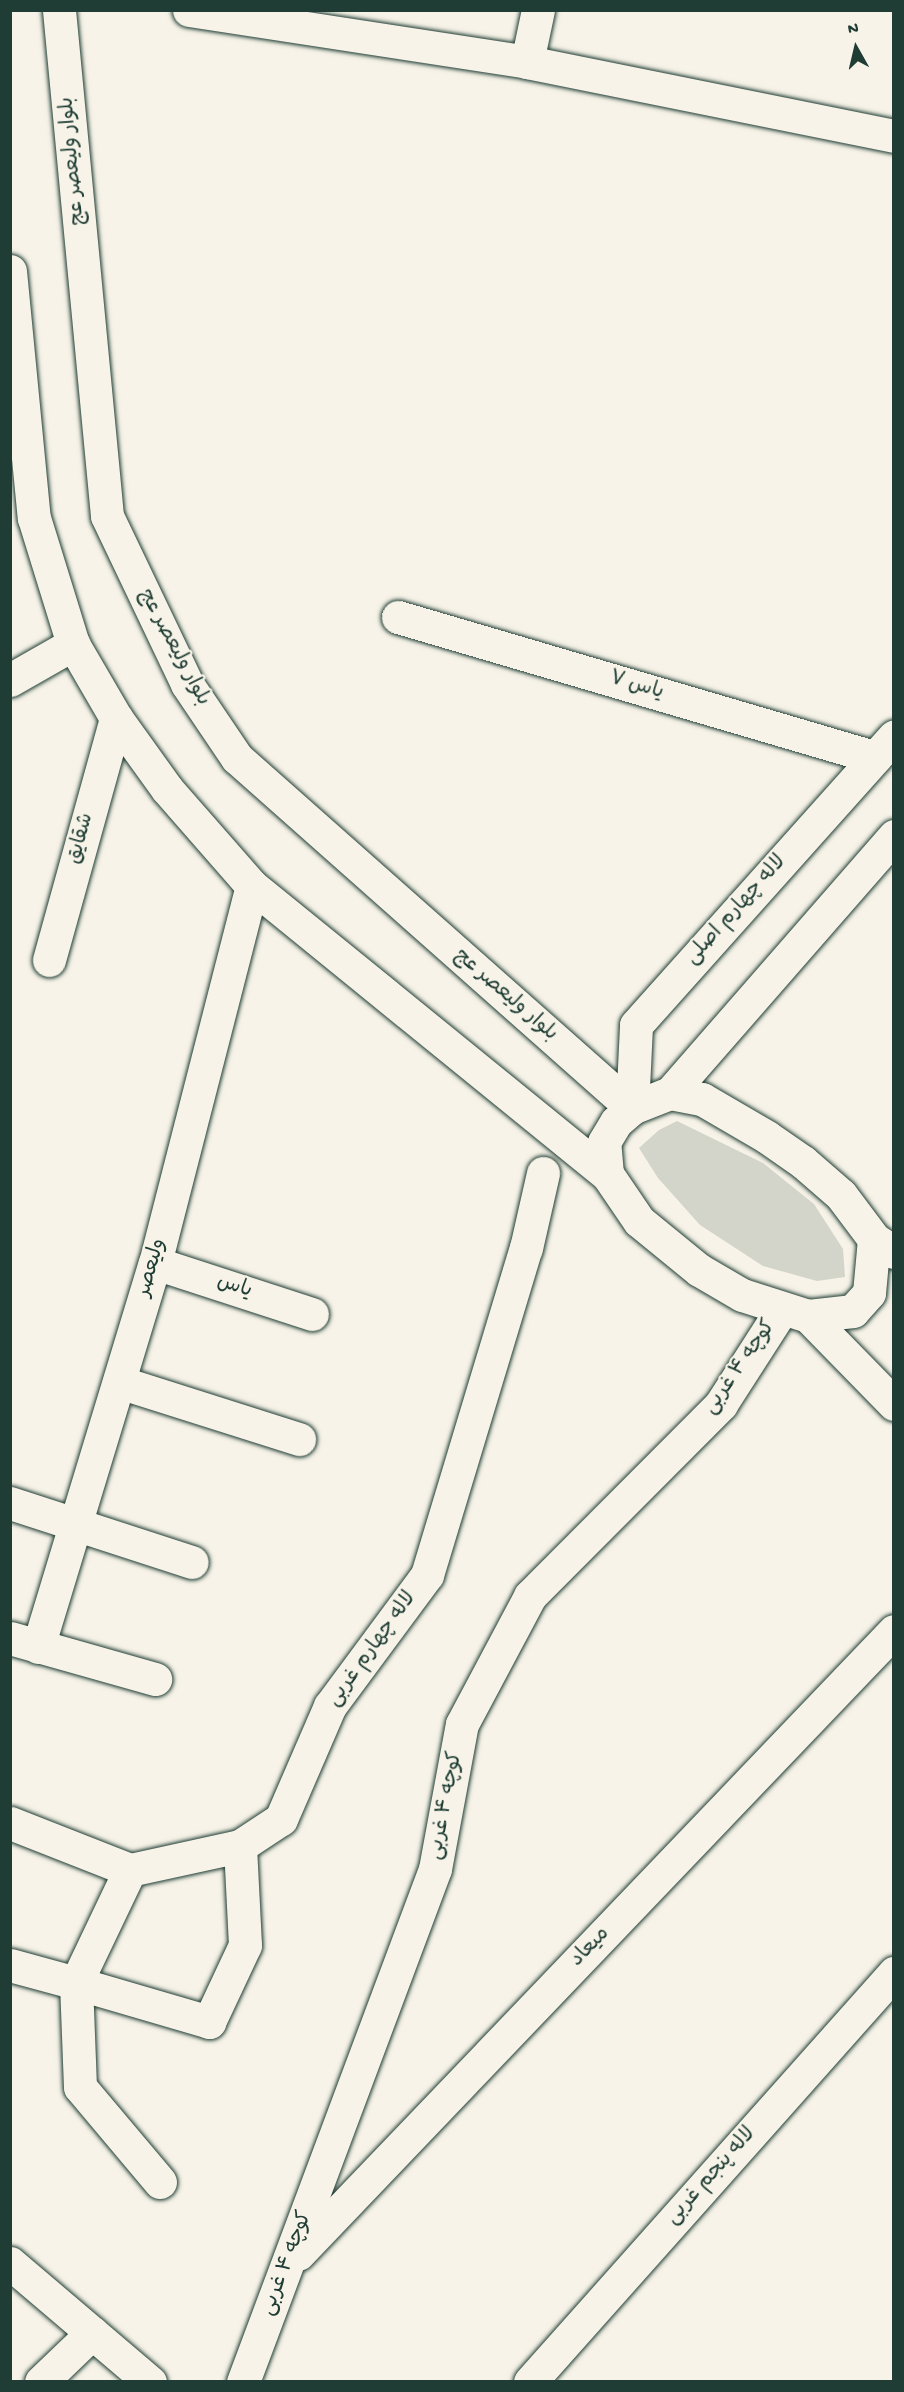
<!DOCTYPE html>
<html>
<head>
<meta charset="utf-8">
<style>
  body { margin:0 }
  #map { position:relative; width:904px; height:2392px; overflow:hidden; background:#f7f3e8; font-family:"Gochi Hand","Playpen Sans Arabic",sans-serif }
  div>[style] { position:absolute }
  .green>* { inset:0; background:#d3d5ca }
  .roads { filter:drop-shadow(0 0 2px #1f3d34) drop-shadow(0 0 2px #1f3d34) }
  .minor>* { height:33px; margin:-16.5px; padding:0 16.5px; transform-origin:16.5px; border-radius:16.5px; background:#f7f3e8 }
  .tertiary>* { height:33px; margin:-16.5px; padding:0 16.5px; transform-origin:16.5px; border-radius:16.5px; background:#f7f3e8 }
  .secondary>* { height:33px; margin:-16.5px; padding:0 16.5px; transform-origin:16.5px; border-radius:16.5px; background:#f7f3e8 }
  span { translate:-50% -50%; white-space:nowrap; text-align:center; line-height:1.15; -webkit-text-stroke:4.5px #f7f3e8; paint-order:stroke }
  .street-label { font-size:21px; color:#1f3d34 }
  .frame { position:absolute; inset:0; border:12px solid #1f3d34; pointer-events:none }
  .north { position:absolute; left:826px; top:18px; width:60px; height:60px; -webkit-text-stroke:4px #f7f3e8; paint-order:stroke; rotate:352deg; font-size:16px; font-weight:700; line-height:24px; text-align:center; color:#1f3d34 }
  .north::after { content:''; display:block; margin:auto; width:21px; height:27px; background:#1f3d34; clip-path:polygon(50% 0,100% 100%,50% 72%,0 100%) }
</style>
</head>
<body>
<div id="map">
  <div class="green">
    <i style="clip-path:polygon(677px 1121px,763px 1163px,814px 1204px,843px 1249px,845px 1277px,817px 1281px,763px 1266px,700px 1225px,658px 1178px,639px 1148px,659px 1130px)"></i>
  </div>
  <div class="roads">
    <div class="minor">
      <i style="left:189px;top:10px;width:342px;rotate:8.7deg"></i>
      <i style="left:527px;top:62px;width:374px;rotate:11.4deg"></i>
      <i style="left:527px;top:62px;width:53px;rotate:-78.1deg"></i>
      <i style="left:398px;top:617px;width:497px;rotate:16.4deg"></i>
      <i style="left:10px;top:680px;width:73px;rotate:-29.7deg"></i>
      <i style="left:49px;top:960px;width:251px;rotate:-74.5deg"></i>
      <i style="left:155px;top:1263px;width:165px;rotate:18deg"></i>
      <i style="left:119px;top:1382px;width:189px;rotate:17.6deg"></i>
      <i style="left:10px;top:1503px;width:191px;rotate:18deg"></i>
      <i style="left:10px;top:1638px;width:151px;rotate:15.8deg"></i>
      <i style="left:38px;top:1647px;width:401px;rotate:-73.1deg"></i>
      <i style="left:155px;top:1263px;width:389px;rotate:-75.6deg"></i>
      <i style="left:10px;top:1823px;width:129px;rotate:21.4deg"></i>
      <i style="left:10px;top:1965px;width:68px;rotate:15.3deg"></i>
      <i style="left:76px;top:1983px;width:125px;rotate:-64.5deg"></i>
      <i style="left:130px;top:1870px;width:113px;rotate:-12.3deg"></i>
      <i style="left:240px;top:1846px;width:49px;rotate:-33.4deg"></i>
      <i style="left:281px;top:1819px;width:123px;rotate:-66.6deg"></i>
      <i style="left:330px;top:1706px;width:163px;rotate:-53.5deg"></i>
      <i style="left:427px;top:1575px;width:342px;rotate:-73.2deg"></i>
      <i style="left:526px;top:1248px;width:77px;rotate:-77.2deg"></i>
      <i style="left:160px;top:2182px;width:124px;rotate:-130.1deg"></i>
      <i style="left:80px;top:2087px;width:104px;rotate:-92.2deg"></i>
      <i style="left:76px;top:1983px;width:139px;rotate:16.3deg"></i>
      <i style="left:209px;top:2022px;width:85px;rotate:-64.9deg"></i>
      <i style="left:245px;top:1945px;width:99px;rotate:-92.9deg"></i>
      <i style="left:298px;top:2254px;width:862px;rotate:-46.27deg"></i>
      <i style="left:10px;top:2263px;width:184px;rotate:40.4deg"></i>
      <i style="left:41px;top:2382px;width:71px;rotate:-43.9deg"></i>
      <i style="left:243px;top:2382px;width:548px;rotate:-69.48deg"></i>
      <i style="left:435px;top:1869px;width:147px;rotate:-79.5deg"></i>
      <i style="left:462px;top:1724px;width:145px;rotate:-62deg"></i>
      <i style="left:530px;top:1596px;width:271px;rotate:-45.1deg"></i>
      <i style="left:721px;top:1404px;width:113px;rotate:-57.3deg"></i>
      <i style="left:530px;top:2382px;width:548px;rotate:-48.33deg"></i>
    </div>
    <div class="tertiary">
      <i style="left:670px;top:1093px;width:341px;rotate:-48.9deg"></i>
      <i style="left:632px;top:1108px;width:83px;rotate:-87.2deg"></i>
      <i style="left:636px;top:1025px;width:387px;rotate:-48.2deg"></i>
    </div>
    <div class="secondary">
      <i style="left:59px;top:10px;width:508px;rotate:84.58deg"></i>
      <i style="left:107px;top:516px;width:186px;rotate:64.5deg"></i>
      <i style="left:187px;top:684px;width:89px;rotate:56deg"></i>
      <i style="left:237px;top:758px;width:528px;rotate:41.54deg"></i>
      <i style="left:10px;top:271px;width:248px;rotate:84.5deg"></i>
      <i style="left:34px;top:518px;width:132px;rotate:72.8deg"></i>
      <i style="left:73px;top:644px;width:86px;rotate:59.8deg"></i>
      <i style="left:116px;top:718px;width:87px;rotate:54.3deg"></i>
      <i style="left:167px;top:789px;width:129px;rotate:48.8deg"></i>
      <i style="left:252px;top:886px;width:457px;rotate:39.1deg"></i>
      <i style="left:874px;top:1239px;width:54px;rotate:95.3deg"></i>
      <i style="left:869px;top:1293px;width:24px;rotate:132deg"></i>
      <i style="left:853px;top:1311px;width:45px;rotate:173.7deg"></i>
      <i style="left:808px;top:1316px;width:69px;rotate:-162.3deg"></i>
      <i style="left:742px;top:1295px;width:50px;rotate:-149.8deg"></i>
      <i style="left:699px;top:1270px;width:77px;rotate:-140.8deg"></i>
      <i style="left:639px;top:1221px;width:57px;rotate:-124.2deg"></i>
      <i style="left:607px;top:1174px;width:32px;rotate:-95deg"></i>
      <i style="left:604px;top:1142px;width:23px;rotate:-59deg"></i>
      <i style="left:616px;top:1122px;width:21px;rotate:-41deg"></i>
      <i style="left:632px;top:1108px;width:41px;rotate:-21.5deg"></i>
      <i style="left:670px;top:1093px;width:33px;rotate:11deg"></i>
      <i style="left:702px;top:1099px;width:75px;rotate:30.3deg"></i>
      <i style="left:767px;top:1137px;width:44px;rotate:34.8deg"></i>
      <i style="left:803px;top:1162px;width:50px;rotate:41deg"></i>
      <i style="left:841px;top:1195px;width:55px;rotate:53.1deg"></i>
      <i style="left:874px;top:1239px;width:24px;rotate:33deg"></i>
      <i style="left:808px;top:1316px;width:123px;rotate:45.7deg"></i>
    </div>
  </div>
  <div class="street-label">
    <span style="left:74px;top:161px;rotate:-95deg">بلوار ولیعصر عج</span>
    <span style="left:173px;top:648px;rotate:62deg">بلوار ولیعصر عج</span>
    <span style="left:636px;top:687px;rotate:16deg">یاس ۷</span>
    <span style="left:82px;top:839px;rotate:-75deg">شقایق</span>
    <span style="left:737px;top:911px;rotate:-48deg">لاله چهارم اصلی</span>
    <span style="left:505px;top:996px;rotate:41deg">بلوار ولیعصر عج</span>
    <span style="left:153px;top:1268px;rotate:-74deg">ولیعصر</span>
    <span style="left:234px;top:1288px;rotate:18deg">یاس</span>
    <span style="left:741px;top:1368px;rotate:-55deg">کوچه ۴ غربی</span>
    <span style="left:373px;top:1650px;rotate:-54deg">لاله چهارم غربی</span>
    <span style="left:447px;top:1806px;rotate:-79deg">کوچه ۴ غربی</span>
    <span style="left:591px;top:1948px;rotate:-46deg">میعاد</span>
    <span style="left:712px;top:2177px;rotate:-48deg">لاله پنجم غربی</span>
    <span style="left:288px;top:2264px;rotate:-69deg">کوچه ۴ غربی</span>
  </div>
  <div class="frame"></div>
  <div class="north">N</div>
</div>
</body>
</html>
